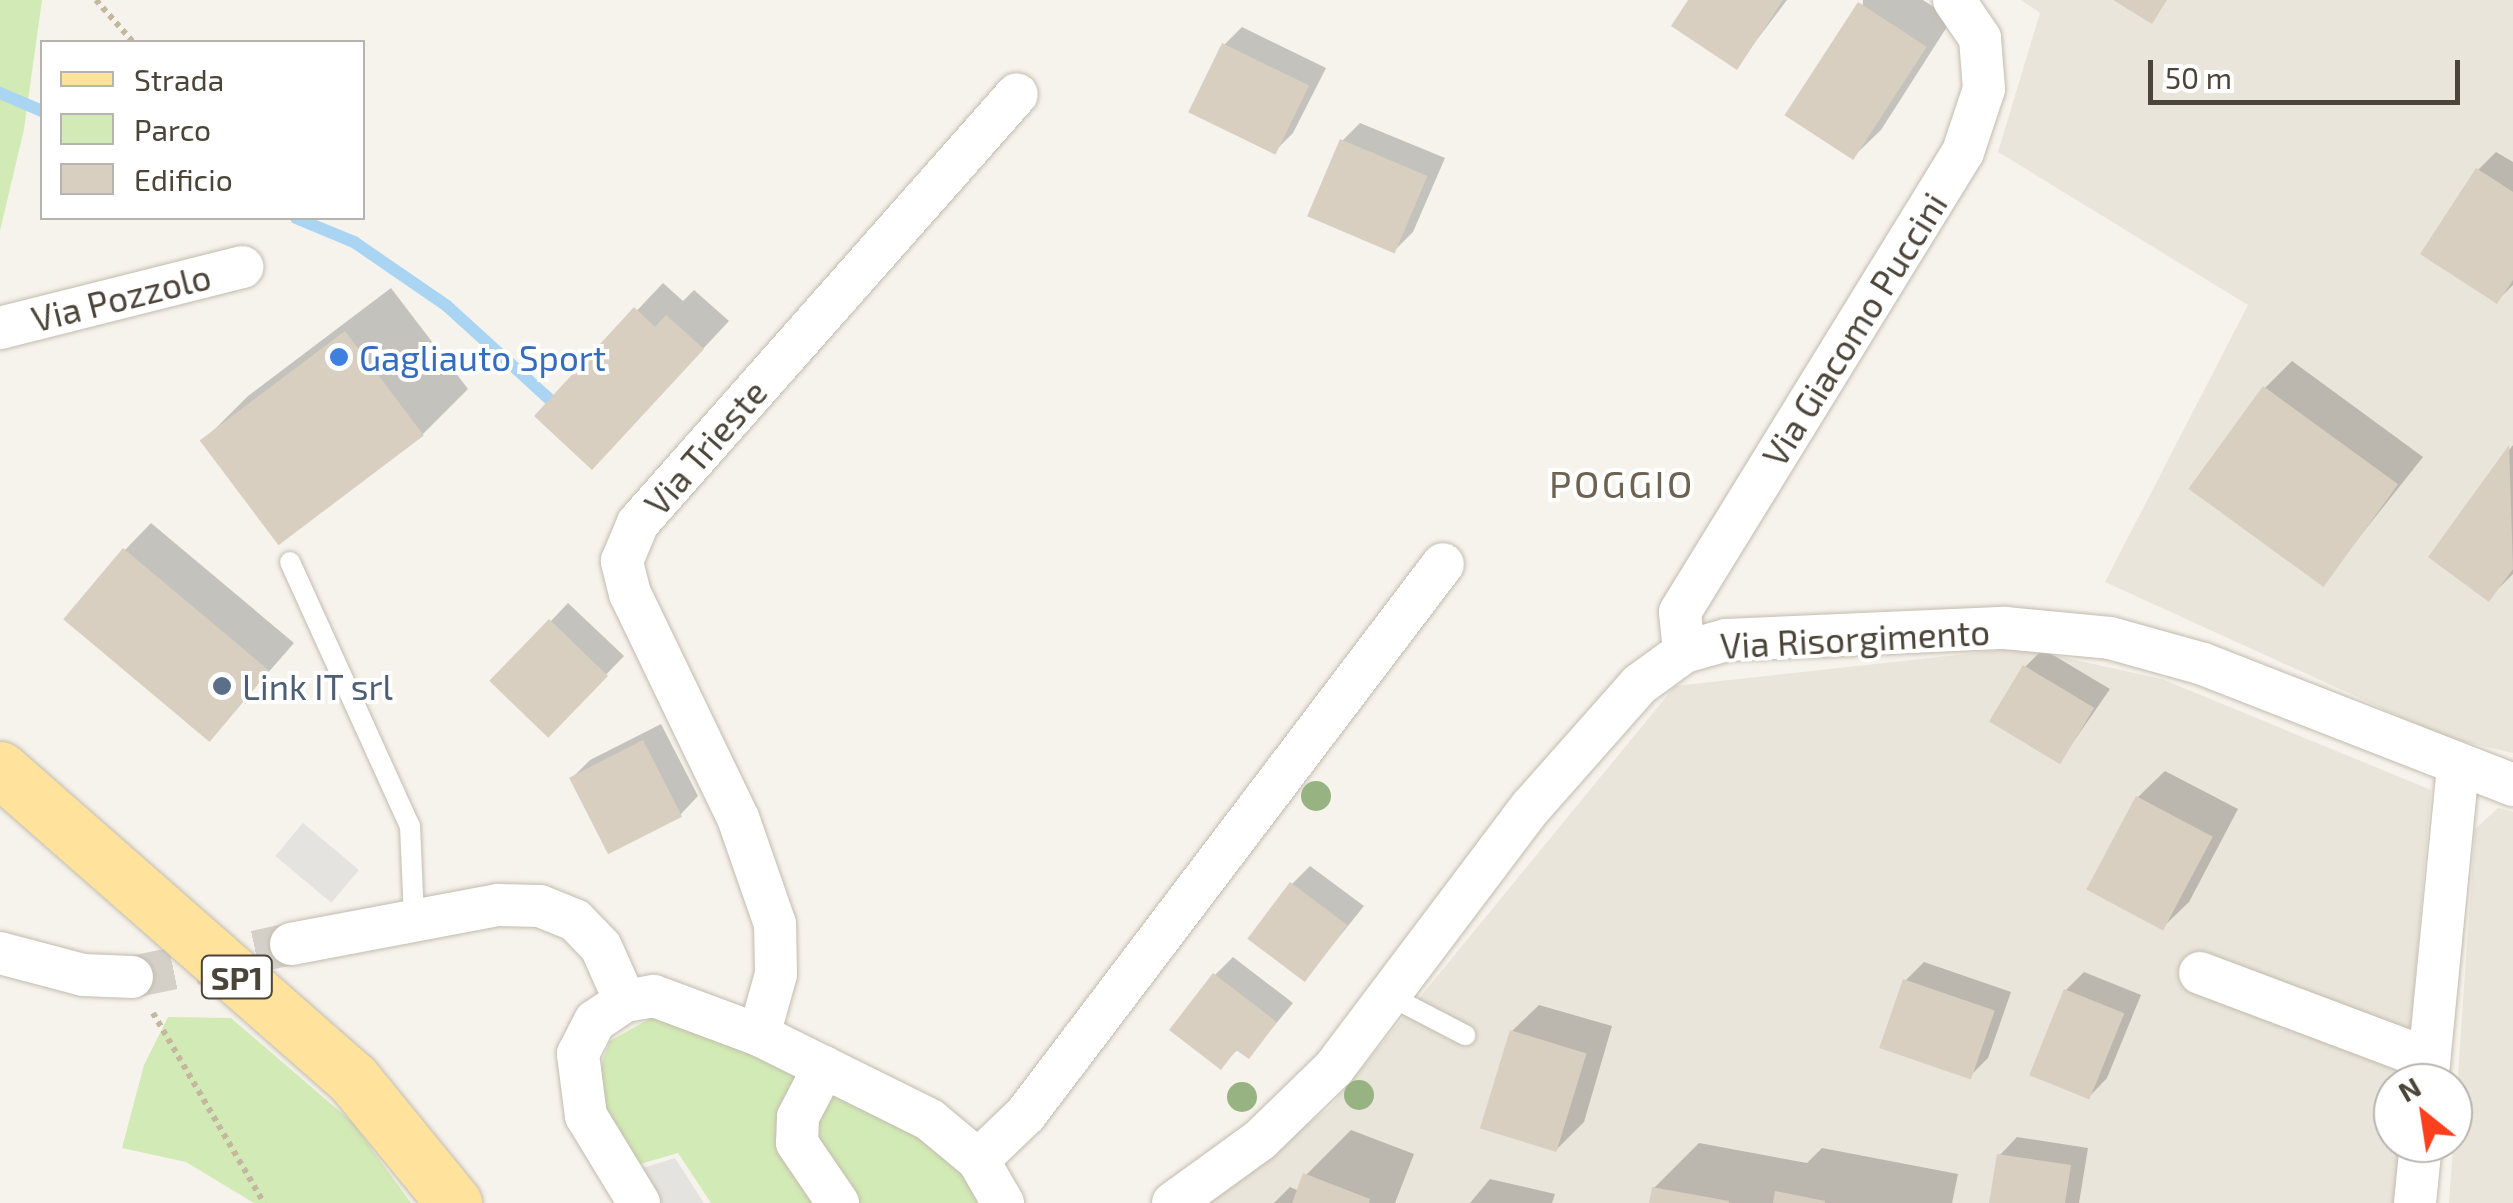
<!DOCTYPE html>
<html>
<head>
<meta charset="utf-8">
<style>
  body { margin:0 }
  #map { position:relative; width:2513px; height:1203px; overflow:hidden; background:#f6f3ec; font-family:"Exo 2",sans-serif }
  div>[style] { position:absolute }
  .residential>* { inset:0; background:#eae5da }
  .green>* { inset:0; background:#d2eab5 }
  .parking>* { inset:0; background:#e5e3e0; transform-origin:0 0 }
  .shadow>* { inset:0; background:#0003 }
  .stream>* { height:12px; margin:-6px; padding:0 6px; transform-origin:6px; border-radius:6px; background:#a9d4f2 }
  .building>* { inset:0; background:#d8cfc1; transform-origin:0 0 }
  .street-tunnel>* { height:42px; margin-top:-21px; transform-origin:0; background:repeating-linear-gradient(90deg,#d4d0c8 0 42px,transparent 0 63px) }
  .path>* { height:6px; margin-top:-3px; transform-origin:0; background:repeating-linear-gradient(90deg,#c4b79f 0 5px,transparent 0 10px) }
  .roads { filter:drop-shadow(0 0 2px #c2bbae) drop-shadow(0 0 2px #c2bbae) }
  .lane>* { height:20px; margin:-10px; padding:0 10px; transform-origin:10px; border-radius:10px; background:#fff }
  .street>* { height:42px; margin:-21px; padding:0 21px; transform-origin:21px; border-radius:21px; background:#fff }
  .primary>* { height:55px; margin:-27.5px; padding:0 27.5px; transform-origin:27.5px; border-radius:27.5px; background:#ffe39c }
  .trees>* { width:30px; height:30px; margin:-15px; border-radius:50%; background:#97b381 }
  .dots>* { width:28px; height:28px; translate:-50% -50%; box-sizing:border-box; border:5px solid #fff; border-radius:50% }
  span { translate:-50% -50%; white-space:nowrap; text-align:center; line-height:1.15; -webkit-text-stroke:8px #fff; paint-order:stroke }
  .shield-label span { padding:2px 8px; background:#fff; border:2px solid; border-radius:8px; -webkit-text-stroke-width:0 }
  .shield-label { font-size:32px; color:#4b4439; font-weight:700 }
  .street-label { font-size:35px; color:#4b4439 }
  .shop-label { font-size:35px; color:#366cbe }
  .left { translate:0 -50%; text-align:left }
  .service-label { font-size:35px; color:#4e5e75 }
  .neighbourhood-label { font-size:38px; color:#6e6250; letter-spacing:2.5px }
  .legend { position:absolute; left:40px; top:40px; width:325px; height:180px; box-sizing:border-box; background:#fff; border:2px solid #b7b4b0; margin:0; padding:12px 18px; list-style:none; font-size:30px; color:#4b4439 }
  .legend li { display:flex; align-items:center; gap:20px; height:50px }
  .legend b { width:50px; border:2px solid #b7b4b0 }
  .north { position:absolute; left:2373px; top:1063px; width:100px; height:100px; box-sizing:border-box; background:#fff; border:2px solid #b7b4b0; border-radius:50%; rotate:330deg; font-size:28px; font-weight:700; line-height:40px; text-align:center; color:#4b4439 }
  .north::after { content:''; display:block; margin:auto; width:35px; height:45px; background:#fc3f1d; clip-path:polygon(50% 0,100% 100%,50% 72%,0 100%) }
  .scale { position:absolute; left:2148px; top:60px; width:312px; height:45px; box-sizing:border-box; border:5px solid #4b4439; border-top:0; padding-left:12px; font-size:30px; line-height:35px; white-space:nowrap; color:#4b4439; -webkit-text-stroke:8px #fff; paint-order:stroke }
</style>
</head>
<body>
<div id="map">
  <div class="residential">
    <i style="clip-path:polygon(2021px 0,2513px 0,2513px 753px,2447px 738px,2105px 582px,2248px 305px,1998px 152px,2040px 13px)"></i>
    <i style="clip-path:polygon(2020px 648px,2162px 679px,2431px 790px,2406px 1083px,2393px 1083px,2393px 1143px,2401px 1143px,2396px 1203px,1204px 1203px,1330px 1107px,1675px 686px)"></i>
    <i style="clip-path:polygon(2498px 808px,2513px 812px,2513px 1203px,2449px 1203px,2475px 829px)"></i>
  </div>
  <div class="green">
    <i style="clip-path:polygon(0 0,42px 0,24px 129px,0 231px)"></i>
    <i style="clip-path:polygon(658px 1014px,681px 1017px,918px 1135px,943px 1150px,973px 1184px,977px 1203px,711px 1203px,678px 1153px,633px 1166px,616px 1140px,599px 1087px,602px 1062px,610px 1041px)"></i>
    <i style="clip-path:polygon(168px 1017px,231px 1018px,352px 1122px,411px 1203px,254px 1203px,186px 1162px,122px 1148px,144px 1065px)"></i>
  </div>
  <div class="parking">
    <i style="left:303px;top:823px;width:73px;height:43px;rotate:40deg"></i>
    <i style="clip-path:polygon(675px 1158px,704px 1203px,662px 1203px,640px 1169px)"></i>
  </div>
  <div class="shadow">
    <i style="clip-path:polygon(1691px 0,1787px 0,1737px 66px)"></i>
    <i style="clip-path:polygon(1863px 0,1923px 0,1952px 19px,1881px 130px,1854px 156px)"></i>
    <i style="clip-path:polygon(1242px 27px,1326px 68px,1293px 133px,1275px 151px,1224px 45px)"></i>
    <i style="clip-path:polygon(1360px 123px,1445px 158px,1413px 232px,1395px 250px,1342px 141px)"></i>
    <i style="clip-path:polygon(2496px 152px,2513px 162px,2513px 285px,2497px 301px,2478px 170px)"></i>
    <i style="clip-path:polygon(663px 283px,683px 301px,694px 290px,729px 321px,618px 440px,537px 416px)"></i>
    <i style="clip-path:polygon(391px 288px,468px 389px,423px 434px,280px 542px,203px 441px,248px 396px)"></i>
    <i style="clip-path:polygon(2292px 361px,2423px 457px,2322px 584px,2265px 388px)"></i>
    <i style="clip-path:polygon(2513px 445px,2513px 574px,2489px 598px,2431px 556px)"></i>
    <i style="clip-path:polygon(151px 523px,294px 643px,210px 739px,125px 550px)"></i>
    <i style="clip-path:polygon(568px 603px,624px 656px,550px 733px,551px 621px)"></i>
    <i style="clip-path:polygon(2043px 649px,2110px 689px,2060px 761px,2025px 667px)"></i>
    <i style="clip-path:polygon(661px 724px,698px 796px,680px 815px,572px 778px,590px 760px)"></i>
    <i style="clip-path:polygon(2165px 771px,2238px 809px,2189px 902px,2162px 928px,2138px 797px)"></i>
    <i style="clip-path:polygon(1310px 866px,1364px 906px,1306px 978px,1292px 884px)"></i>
    <i style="clip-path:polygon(1233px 957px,1293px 1003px,1249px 1056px,1239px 1048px,1221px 1067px,1215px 975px)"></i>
    <i style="clip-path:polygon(1924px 962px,2011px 992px,1988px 1058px,1970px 1076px,1906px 980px)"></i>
    <i style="clip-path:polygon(2084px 972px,2141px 995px,2107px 1078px,2089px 1097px,2066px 990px)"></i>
    <i style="clip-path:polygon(1539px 1005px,1612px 1026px,1584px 1122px,1557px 1149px,1512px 1031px)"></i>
    <i style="clip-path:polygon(1351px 1130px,1414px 1154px,1395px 1203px,1274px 1203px,1290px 1187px,1299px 1191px,1306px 1175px)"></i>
    <i style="clip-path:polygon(2017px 1137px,2088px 1148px,2079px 1203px,1992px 1203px,1999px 1156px)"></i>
    <i style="clip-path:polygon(1699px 1143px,1807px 1163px,1822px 1148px,1958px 1174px,1952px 1203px,1651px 1203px,1654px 1188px)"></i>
    <i style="clip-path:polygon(1490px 1179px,1555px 1194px,1552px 1203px,1470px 1203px)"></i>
  </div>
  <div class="stream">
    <i style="left:0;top:93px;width:46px;rotate:23.2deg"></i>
    <i style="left:296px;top:218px;width:63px;rotate:22.5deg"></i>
    <i style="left:354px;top:242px;width:113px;rotate:34.5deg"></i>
    <i style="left:447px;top:306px;width:150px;rotate:42.3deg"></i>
  </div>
  <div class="building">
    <i style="clip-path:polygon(1688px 0,1783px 0,1737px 70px,1671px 26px)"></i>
    <i style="clip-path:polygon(2113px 0,2167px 0,2152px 24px)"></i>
    <i style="left:1858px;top:2px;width:82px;height:135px;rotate:33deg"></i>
    <i style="left:1222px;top:43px;width:97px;height:77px;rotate:26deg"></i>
    <i style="left:1340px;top:139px;width:95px;height:84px;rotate:23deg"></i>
    <i style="clip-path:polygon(2476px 168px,2513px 192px,2513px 280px,2497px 304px,2420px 254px)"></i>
    <i style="clip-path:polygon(634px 307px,655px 327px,666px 315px,704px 349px,592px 470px,534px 416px)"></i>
    <i style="left:345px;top:331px;width:131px;height:182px;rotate:53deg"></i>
    <i style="left:2263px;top:386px;width:167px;height:127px;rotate:36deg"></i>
    <i style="clip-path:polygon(2509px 445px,2513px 569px,2489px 602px,2428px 557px)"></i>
    <i style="left:123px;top:548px;width:191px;height:93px;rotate:40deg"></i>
    <i style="left:549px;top:619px;width:82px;height:86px;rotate:44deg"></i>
    <i style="left:2023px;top:665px;width:83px;height:66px;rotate:31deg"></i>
    <i style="left:643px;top:740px;width:86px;height:83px;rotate:63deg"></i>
    <i style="left:2136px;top:796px;width:87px;height:106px;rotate:28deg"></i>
    <i style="left:1290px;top:882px;width:72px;height:71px;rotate:37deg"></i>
    <i style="clip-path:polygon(1213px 973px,1277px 1022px,1249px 1059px,1236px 1050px,1221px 1070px,1169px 1030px)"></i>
    <i style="left:1903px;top:979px;width:97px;height:73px;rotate:19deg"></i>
    <i style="left:2064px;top:989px;width:65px;height:93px;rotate:22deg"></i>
    <i style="left:1510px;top:1030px;width:80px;height:103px;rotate:17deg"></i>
    <i style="clip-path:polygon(1997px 1154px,2071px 1165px,2065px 1203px,1989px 1203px)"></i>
    <i style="clip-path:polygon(1303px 1173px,1370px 1199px,1369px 1203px,1292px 1203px)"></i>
    <i style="clip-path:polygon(1652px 1187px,1729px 1201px,1729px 1203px,1649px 1203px)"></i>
    <i style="clip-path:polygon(1775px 1191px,1825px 1201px,1825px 1203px,1773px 1203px)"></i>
  </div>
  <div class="street-tunnel">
    <i style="left:132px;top:977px;width:162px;rotate:-11.7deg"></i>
  </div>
  <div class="path">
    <i style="left:96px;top:0;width:56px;rotate:48.6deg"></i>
    <i style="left:153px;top:1013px;width:220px;rotate:59.7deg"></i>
  </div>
  <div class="roads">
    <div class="lane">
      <i style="left:290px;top:562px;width:290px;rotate:65.6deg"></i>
      <i style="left:410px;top:826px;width:93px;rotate:87.5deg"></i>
      <i style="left:1390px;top:996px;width:85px;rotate:27.5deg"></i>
    </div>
    <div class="street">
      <i style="left:0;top:328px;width:250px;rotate:-14.1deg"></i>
      <i style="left:1684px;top:652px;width:40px;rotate:-95.7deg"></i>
      <i style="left:1680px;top:612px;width:540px;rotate:-58.4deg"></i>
      <i style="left:1963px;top:152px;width:66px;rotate:-71.6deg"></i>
      <i style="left:1984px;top:89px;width:51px;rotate:-94.5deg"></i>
      <i style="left:1980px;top:38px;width:46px;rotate:-124.4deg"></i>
      <i style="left:291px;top:944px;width:211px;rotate:-10.7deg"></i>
      <i style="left:498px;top:905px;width:42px;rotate:1.4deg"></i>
      <i style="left:540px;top:906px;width:38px;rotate:22deg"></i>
      <i style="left:575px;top:920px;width:37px;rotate:46deg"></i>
      <i style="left:601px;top:947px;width:59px;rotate:66deg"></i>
      <i style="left:0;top:953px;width:86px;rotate:14.8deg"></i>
      <i style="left:83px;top:975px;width:49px;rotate:2.3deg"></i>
      <i style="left:2200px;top:973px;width:245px;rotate:20.6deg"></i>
      <i style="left:759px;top:1035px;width:63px;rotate:-74.4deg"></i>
      <i style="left:776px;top:974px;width:50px;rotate:-91.1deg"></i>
      <i style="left:775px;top:924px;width:112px;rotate:-109.2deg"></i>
      <i style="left:738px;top:818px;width:249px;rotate:-115.7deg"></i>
      <i style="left:630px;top:594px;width:34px;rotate:-104deg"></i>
      <i style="left:622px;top:561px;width:41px;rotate:-67.2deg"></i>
      <i style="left:638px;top:523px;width:572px;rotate:-48.54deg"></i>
      <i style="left:824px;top:1067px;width:56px;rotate:117.5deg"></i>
      <i style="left:798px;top:1117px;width:26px;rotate:92deg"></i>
      <i style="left:797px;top:1143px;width:73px;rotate:55.7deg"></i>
      <i style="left:2427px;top:1083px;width:320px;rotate:-84.4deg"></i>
      <i style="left:978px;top:1160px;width:66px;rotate:-43.8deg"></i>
      <i style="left:1026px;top:1114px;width:690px;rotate:-52.83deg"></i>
      <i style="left:639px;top:1203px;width:102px;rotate:-121.3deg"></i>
      <i style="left:586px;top:1116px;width:63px;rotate:-97.4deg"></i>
      <i style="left:578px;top:1054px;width:37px;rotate:-63deg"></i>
      <i style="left:595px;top:1021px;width:36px;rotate:-34deg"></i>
      <i style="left:625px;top:1001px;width:29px;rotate:-10deg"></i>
      <i style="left:654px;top:996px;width:112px;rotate:20.4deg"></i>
      <i style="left:759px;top:1035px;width:191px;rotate:26.4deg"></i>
      <i style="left:930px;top:1120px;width:62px;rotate:39.8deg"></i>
      <i style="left:978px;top:1160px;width:50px;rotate:59.8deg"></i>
      <i style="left:1173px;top:1203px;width:107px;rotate:-35.9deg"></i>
      <i style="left:1260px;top:1140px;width:103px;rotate:-44.2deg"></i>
      <i style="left:1334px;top:1068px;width:327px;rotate:-53deg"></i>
      <i style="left:1531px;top:807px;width:164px;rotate:-48.5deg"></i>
      <i style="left:1640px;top:684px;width:54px;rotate:-36deg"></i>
      <i style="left:1684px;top:652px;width:44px;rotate:-15.9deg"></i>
      <i style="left:1726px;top:640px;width:279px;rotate:-2.5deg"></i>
      <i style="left:2005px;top:628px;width:105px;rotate:5.4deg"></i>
      <i style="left:2110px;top:638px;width:97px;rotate:15.6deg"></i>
      <i style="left:2203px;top:664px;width:333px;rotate:21.3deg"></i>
      <i style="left:2415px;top:1203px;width:60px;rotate:-84.3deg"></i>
    </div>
    <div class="primary">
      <i style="left:0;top:769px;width:470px;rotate:41.3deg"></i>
      <i style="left:353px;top:1079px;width:160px;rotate:50.8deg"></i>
    </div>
  </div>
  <div class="trees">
    <i style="left:1316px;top:796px"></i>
    <i style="left:1359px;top:1095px"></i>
    <i style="left:1242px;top:1097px"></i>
  </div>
  <div class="dots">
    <i style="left:339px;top:357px;background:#3f7fe0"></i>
    <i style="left:222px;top:686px;background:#5c6f8a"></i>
  </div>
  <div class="shield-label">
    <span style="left:237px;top:977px">SP1</span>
  </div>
  <div class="street-label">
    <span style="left:121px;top:297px;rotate:-14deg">Via Pozzolo</span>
    <span style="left:1854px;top:329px;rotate:-58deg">Via Giacomo Puccini</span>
    <span style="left:705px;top:447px;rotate:-49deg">Via Trieste</span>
    <span style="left:1855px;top:638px;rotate:-3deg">Via Risorgimento</span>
  </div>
  <div class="shop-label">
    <span class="left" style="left:359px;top:357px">Gagliauto Sport</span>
  </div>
  <div class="service-label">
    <span class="left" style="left:242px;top:686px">Link IT srl</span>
  </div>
  <div class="neighbourhood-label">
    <span style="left:1622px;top:484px">POGGIO</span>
  </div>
  <ul class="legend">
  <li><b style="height:12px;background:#ffe39c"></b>Strada</li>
  <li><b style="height:28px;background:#d2eab5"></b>Parco</li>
  <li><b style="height:28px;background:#d8cfc1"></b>Edificio</li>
  </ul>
  <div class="north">N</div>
  <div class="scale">50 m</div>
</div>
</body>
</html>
